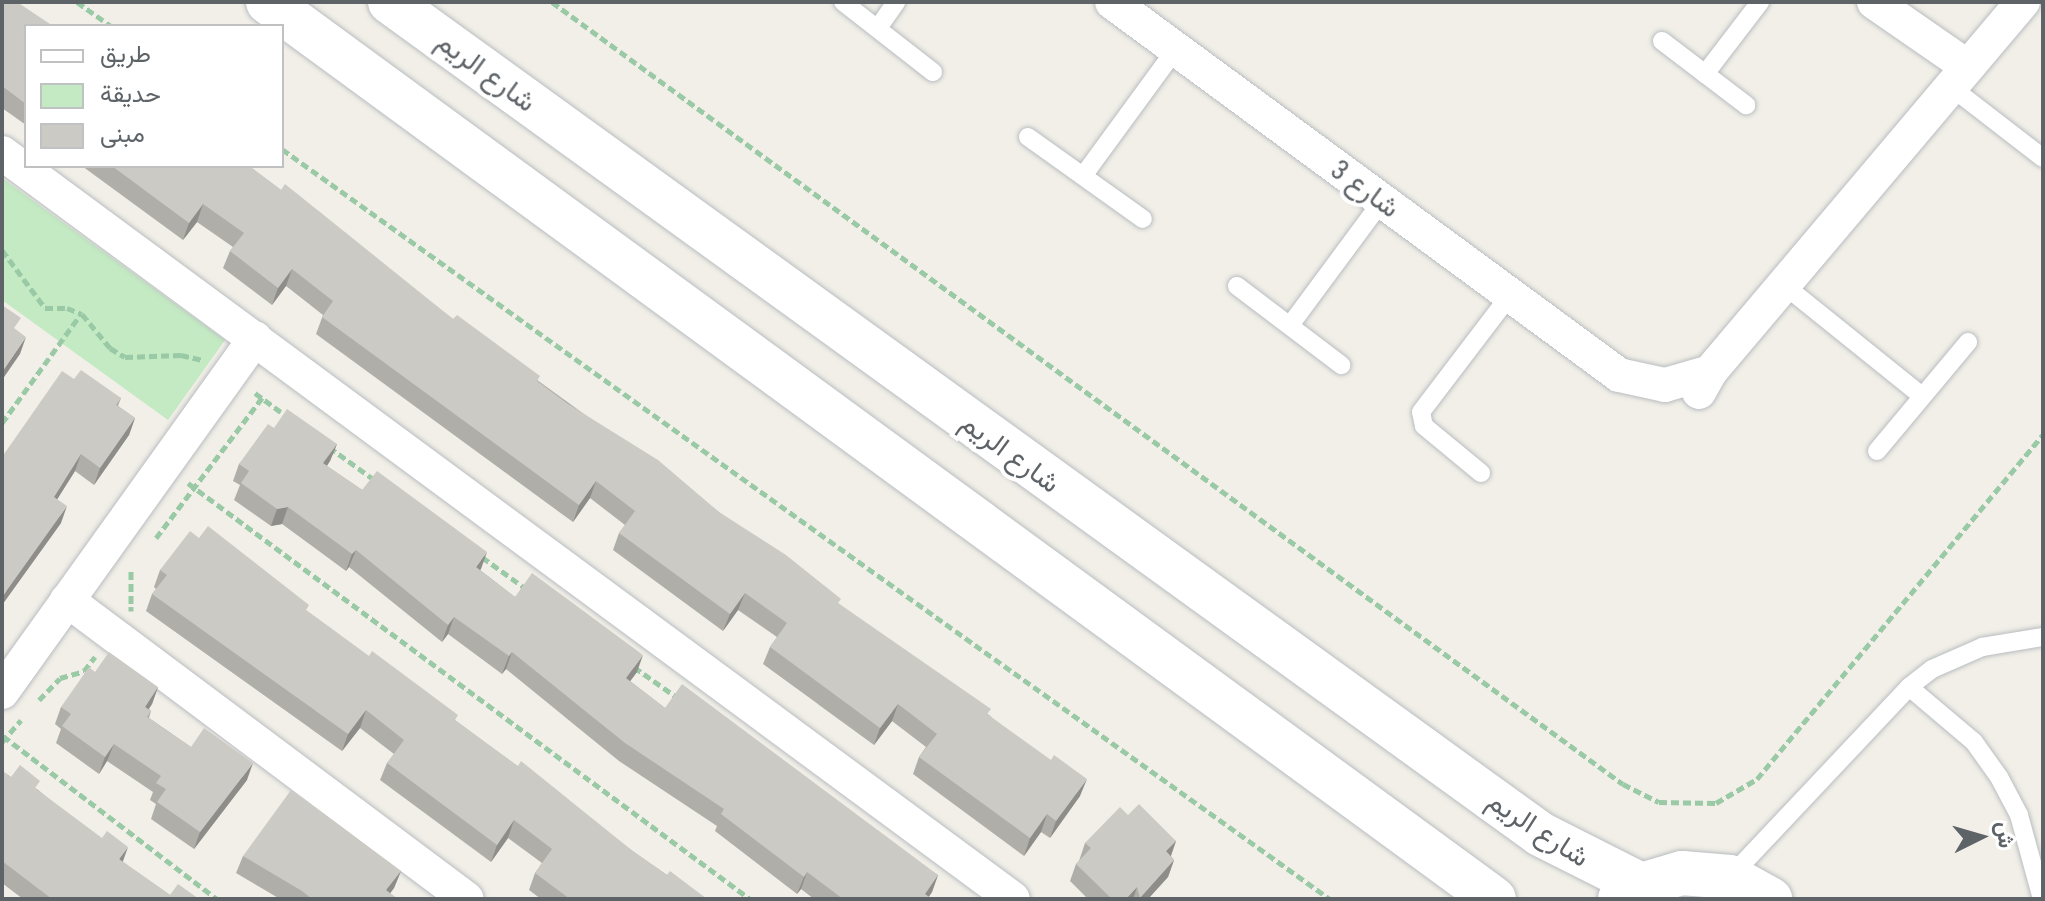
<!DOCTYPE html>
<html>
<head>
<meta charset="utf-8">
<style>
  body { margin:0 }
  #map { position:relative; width:2045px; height:901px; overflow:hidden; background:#f1efe7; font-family:"Roboto Condensed",Vazirmatn,sans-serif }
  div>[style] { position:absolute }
  .green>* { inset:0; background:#c3eac2 }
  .path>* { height:5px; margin-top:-2.5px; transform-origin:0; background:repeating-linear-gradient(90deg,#9ac9a6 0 8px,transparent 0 12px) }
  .roads { filter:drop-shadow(0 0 2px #b9bdc1) drop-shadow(0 0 2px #b9bdc1) }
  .service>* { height:18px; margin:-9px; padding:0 9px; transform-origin:9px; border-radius:9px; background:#fff }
  .minor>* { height:34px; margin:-17px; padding:0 17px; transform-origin:17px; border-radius:17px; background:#fff }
  .tertiary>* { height:44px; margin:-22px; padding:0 22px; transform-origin:22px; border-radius:22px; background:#fff }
  .wall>* { inset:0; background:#afaea9 }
  .shaded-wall>* { inset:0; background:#8f8d89 }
  .building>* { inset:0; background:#cccac4 }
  span { translate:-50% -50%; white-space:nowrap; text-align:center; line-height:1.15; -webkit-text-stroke:8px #fff; paint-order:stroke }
  .street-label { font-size:28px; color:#5e6368 }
  .frame { position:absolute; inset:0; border:4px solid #5e6368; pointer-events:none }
  .legend { position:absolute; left:24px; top:24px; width:260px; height:144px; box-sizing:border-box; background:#fff; border:2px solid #bfc1c3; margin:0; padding:10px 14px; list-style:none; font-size:24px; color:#5e6368 }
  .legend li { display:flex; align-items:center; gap:16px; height:40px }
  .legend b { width:40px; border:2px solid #bfc1c3 }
  .north { position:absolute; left:1941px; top:797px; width:80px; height:80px; -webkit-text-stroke:6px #fff; paint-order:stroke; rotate:85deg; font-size:22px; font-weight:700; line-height:32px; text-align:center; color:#5e6368 }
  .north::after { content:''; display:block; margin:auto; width:28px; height:36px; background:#5e6368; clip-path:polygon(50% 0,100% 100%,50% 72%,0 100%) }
</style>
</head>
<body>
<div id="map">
  <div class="green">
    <i style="clip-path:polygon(2px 178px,225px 340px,168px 420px,2px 300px)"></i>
  </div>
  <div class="path">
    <i style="left:77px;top:2px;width:42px;rotate:35.2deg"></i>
    <i style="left:552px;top:2px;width:1326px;rotate:36.14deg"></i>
    <i style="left:1623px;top:784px;width:40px;rotate:26.6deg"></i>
    <i style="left:1659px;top:802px;width:57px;rotate:1deg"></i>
    <i style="left:1716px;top:803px;width:48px;rotate:-30.3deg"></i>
    <i style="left:1757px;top:779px;width:447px;rotate:-50.3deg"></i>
    <i style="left:282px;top:149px;width:1289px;rotate:35.59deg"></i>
    <i style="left:2px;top:250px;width:72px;rotate:53.4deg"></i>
    <i style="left:45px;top:308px;width:22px"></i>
    <i style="left:67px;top:308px;width:16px;rotate:22deg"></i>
    <i style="left:82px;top:314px;width:44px;rotate:50.5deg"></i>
    <i style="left:110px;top:348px;width:17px;rotate:31deg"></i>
    <i style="left:125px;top:357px;width:56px;rotate:-2deg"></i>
    <i style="left:181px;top:355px;width:22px;rotate:13deg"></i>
    <i style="left:255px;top:393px;width:42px;rotate:36.3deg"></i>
    <i style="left:2px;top:423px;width:135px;rotate:-54.1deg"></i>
    <i style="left:329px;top:447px;width:58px;rotate:35.9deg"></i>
    <i style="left:188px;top:483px;width:699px;rotate:36.51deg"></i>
    <i style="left:156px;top:538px;width:176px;rotate:-52.9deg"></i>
    <i style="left:482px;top:557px;width:53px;rotate:35.8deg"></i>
    <i style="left:131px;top:571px;width:40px;rotate:90deg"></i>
    <i style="left:634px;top:667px;width:54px;rotate:35.2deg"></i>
    <i style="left:39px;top:700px;width:30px;rotate:-46deg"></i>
    <i style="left:60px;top:678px;width:25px;rotate:-16deg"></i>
    <i style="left:84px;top:671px;width:18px;rotate:-52deg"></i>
    <i style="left:3px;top:736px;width:269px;rotate:37.3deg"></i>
    <i style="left:2px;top:742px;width:29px;rotate:-49deg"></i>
  </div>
  <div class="roads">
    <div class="service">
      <i style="left:843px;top:2px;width:114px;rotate:37.9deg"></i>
      <i style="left:878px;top:28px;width:32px;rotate:-55deg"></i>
      <i style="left:1662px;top:41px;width:106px;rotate:37.3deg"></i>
      <i style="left:1705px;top:74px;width:91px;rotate:-52.6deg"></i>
      <i style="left:1951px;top:87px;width:116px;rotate:37.7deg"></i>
      <i style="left:1028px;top:137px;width:141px;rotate:35.5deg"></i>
      <i style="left:1083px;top:176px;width:157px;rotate:-53.8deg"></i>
      <i style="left:1784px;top:285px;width:177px;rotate:38.8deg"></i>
      <i style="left:1237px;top:286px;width:131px;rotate:37.2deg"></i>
      <i style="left:1291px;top:324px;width:153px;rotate:-53.5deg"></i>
      <i style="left:1877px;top:451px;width:142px;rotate:-50.1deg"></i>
      <i style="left:1481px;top:473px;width:74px;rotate:-140.5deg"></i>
      <i style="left:1424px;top:426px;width:14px;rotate:-102deg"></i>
      <i style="left:1421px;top:412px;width:147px;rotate:-52.7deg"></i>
      <i style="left:1909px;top:687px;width:85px;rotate:40.2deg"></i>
      <i style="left:1974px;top:742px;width:43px;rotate:54.5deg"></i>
      <i style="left:1999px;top:777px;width:43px;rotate:62.2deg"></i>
      <i style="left:2019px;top:815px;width:87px;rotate:74.7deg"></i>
      <i style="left:1730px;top:877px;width:261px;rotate:-46.7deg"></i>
      <i style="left:1909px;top:687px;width:29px;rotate:-38deg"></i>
      <i style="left:1932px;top:669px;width:55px;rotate:-23.7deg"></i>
      <i style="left:1982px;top:647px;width:62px;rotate:-9.3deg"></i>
    </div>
    <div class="minor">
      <i style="left:1112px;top:2px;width:629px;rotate:36.34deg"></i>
      <i style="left:1619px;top:375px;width:47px;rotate:12.3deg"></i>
      <i style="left:1665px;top:385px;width:47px;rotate:-16.1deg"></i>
      <i style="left:1874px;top:2px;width:114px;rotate:34.7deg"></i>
      <i style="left:2px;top:153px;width:1256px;rotate:36.42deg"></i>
      <i style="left:1699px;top:392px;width:23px;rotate:-61deg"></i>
      <i style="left:1710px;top:372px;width:485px;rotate:-49.8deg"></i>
      <i style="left:67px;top:600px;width:499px;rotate:36.8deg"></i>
      <i style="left:2px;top:692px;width:435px;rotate:-54.4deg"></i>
    </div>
    <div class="tertiary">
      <i style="left:268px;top:2px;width:1519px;rotate:36.19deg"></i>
      <i style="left:390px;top:2px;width:1419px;rotate:35.88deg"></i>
      <i style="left:1540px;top:834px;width:113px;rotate:26.8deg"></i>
      <i style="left:1620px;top:899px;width:25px;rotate:-34deg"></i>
      <i style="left:1641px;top:885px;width:43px;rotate:-16.3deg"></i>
      <i style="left:1682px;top:873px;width:48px;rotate:4.8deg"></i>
      <i style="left:1730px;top:877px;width:46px;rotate:28.8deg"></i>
    </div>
  </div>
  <div class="wall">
    <i style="clip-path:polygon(2px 2px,26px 26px,26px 125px,2px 108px)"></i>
    <i style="clip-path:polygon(82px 166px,249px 166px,453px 319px,719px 512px,839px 604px,989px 715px,1080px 796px,1050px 838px,1041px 832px,1024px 856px,913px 774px,919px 757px,926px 747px,892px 721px,874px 745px,763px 664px,770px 647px,777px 637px,738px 610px,723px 631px,613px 550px,619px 533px,625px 525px,590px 498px,573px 522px,316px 334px,323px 315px,286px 286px,272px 305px,223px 268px,230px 251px,233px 247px,197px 222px,183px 240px)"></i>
    <i style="clip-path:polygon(74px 379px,121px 398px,118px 406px,135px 418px,129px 435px,94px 485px,75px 471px,57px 499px,61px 523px,2px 605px)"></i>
    <i style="clip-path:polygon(274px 428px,337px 444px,330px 461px,327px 466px,480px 570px,515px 597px,637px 672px,630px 681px,665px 708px,938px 875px,932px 892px,929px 897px,932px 899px,814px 899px,801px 889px,797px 894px,715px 831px,717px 826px,619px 761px,506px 669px,502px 674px,448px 634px,442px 642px,349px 567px,346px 571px,282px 524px,271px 526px,234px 500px,240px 485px,233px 481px,239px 464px)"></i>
    <i style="clip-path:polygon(199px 538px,307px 611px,634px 852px,667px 875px,707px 899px,541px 899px,529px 890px,535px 873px,542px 863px,508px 838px,491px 862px,380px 780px,387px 763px,394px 754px,360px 728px,342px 751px,146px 611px,152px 594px,156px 589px,154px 587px,160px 570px)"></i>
    <i style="clip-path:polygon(158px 687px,152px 704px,149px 709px,151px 711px,149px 718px,191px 747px,247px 780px,194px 849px,151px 819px,156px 804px,150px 800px,153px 792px,107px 761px,99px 774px,56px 743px,61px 729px,55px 724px,61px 707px)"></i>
    <i style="clip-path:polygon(2px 771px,11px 777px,37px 789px,123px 862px,170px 895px,199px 899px,23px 899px,2px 883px)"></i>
    <i style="clip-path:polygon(1128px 815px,1176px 841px,1171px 856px,1174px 860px,1168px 877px,1148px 899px,1088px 899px,1070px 881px,1076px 864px,1079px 861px,1085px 843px)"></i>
    <i style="clip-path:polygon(243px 856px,401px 871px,394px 888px,390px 893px,397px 899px,280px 899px,236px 873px)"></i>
  </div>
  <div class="shaded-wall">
    <i style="clip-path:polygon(203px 204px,197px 222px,183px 240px,189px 223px)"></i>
    <i style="clip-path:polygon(292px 269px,286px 286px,272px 305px,278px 288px)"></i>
    <i style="clip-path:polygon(26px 337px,20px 354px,2px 380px,2px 372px)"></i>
    <i style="clip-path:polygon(135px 418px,129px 435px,94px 485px,100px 468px)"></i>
    <i style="clip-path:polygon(337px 444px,330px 461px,317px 480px,323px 463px)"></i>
    <i style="clip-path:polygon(81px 454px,75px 471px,48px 514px,54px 497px)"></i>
    <i style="clip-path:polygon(596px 481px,590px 498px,573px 522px,579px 505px)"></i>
    <i style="clip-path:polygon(67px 506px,61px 523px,2px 605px,2px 597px)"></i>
    <i style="clip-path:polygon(288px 507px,282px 524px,271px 526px,277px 509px)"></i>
    <i style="clip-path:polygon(356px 550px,349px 567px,346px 571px,352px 554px)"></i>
    <i style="clip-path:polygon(487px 552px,481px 569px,470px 584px,476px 567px)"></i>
    <i style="clip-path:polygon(745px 593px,738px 610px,723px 631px,730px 614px)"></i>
    <i style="clip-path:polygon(454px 617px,448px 634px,442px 642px,448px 625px)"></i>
    <i style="clip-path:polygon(512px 652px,506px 669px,502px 674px,509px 656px)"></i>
    <i style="clip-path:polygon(643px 655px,637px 672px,620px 695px,626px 678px)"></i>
    <i style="clip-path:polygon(158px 687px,152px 704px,138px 724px,145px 707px)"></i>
    <i style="clip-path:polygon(898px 704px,892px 721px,874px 745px,880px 728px)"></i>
    <i style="clip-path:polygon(366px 710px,360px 728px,342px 751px,348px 734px)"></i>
    <i style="clip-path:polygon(114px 744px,107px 761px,99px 774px,105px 757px)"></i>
    <i style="clip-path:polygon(253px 763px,247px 780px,194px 849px,200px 832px)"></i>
    <i style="clip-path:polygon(1087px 779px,1080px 796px,1050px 838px,1056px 821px)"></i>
    <i style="clip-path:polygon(1047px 814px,1041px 832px,1024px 856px,1030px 838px)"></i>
    <i style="clip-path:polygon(514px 820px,508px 838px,491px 862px,497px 845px)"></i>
    <i style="clip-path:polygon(1176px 841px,1170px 858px,1166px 851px)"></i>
    <i style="clip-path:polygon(128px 847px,122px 864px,119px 859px)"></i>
    <i style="clip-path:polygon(1174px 860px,1168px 877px,1148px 899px,1139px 899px)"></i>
    <i style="clip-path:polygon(401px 871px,394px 888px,386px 899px,386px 890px)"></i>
    <i style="clip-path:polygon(807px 872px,801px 889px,797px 894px,804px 877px)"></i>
    <i style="clip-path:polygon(938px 875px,932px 892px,927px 899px,925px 894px)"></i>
    <i style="clip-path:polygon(1137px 887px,1133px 899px,1126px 899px)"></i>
  </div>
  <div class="building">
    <i style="clip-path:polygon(2px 2px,17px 2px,53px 26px,26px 26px,26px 104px,2px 86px)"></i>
    <i style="clip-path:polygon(112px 166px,249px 166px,281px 190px,285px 184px,453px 319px,457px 315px,540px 376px,537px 381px,568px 404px,658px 460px,719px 512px,786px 555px,841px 599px,838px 603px,991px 709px,987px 714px,1051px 760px,1054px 755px,1087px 779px,1056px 821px,1047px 814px,1030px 838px,919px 757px,937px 734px,898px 704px,880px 728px,770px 647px,787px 623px,745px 593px,730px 614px,619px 533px,635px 511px,596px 481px,579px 505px,322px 317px,333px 301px,292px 269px,278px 288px,230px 251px,244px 233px,203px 204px,189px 223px)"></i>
    <i style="clip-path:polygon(2px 305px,21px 318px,14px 328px,26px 337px,2px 372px)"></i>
    <i style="clip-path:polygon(81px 370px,121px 398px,116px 405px,135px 418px,100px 468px,81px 454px,54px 497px,67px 506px,2px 597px,2px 457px,62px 371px,74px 379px)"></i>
    <i style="clip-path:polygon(287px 409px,337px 444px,323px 463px,362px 490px,377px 471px,487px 552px,476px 567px,515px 597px,532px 573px,643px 655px,626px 678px,665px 708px,682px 684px,938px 875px,925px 894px,932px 899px,843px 899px,807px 872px,804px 877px,721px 814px,724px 809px,625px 743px,512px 652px,509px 656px,454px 617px,448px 625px,356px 550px,352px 554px,288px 507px,277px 509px,241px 483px,249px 471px,239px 464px,268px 424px,274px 428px)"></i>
    <i style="clip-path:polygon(208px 526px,309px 605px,306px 610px,369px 656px,372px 651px,458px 715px,455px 720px,486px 743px,518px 766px,521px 761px,634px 852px,667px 875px,670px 871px,707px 899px,570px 899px,535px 873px,552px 849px,514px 820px,497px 845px,387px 763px,404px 740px,366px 710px,348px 734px,152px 594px,167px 575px,160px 570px,190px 531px,199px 538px)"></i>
    <i style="clip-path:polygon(109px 652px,158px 687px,145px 707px,151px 711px,147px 717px,191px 747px,204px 728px,253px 763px,200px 832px,157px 802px,166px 789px,156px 783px,161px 776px,114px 744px,105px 757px,62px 726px,71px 714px,61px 707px,89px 667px,95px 672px)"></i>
    <i style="clip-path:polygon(20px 765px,40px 781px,35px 788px,102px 838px,107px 831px,128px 847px,119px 859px,170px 895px,178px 884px,199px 899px,52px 899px,2px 861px,2px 771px,11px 777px)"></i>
    <i style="clip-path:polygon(291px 790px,401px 871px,386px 890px,398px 899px,312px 899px,302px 891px,243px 856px)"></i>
    <i style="clip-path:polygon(1139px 804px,1176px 841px,1166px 851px,1174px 860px,1140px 898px,1137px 887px,1126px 899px,1112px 899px,1076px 864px,1091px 848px,1085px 843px,1120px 807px,1128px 815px)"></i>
  </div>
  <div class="street-label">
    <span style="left:486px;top:72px;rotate:36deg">شارع الريم</span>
    <span style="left:1365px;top:189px;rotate:36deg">شارع 3</span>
    <span style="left:1010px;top:453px;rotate:36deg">شارع الريم</span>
    <span style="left:1538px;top:829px;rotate:33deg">شارع الريم</span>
  </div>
  <div class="frame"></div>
  <ul class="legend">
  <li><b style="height:10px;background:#fff"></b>طريق</li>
  <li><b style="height:22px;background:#c3eac2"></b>حديقة</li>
  <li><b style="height:22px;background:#cccac4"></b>مبنى</li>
  </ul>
  <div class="north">ش</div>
</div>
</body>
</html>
